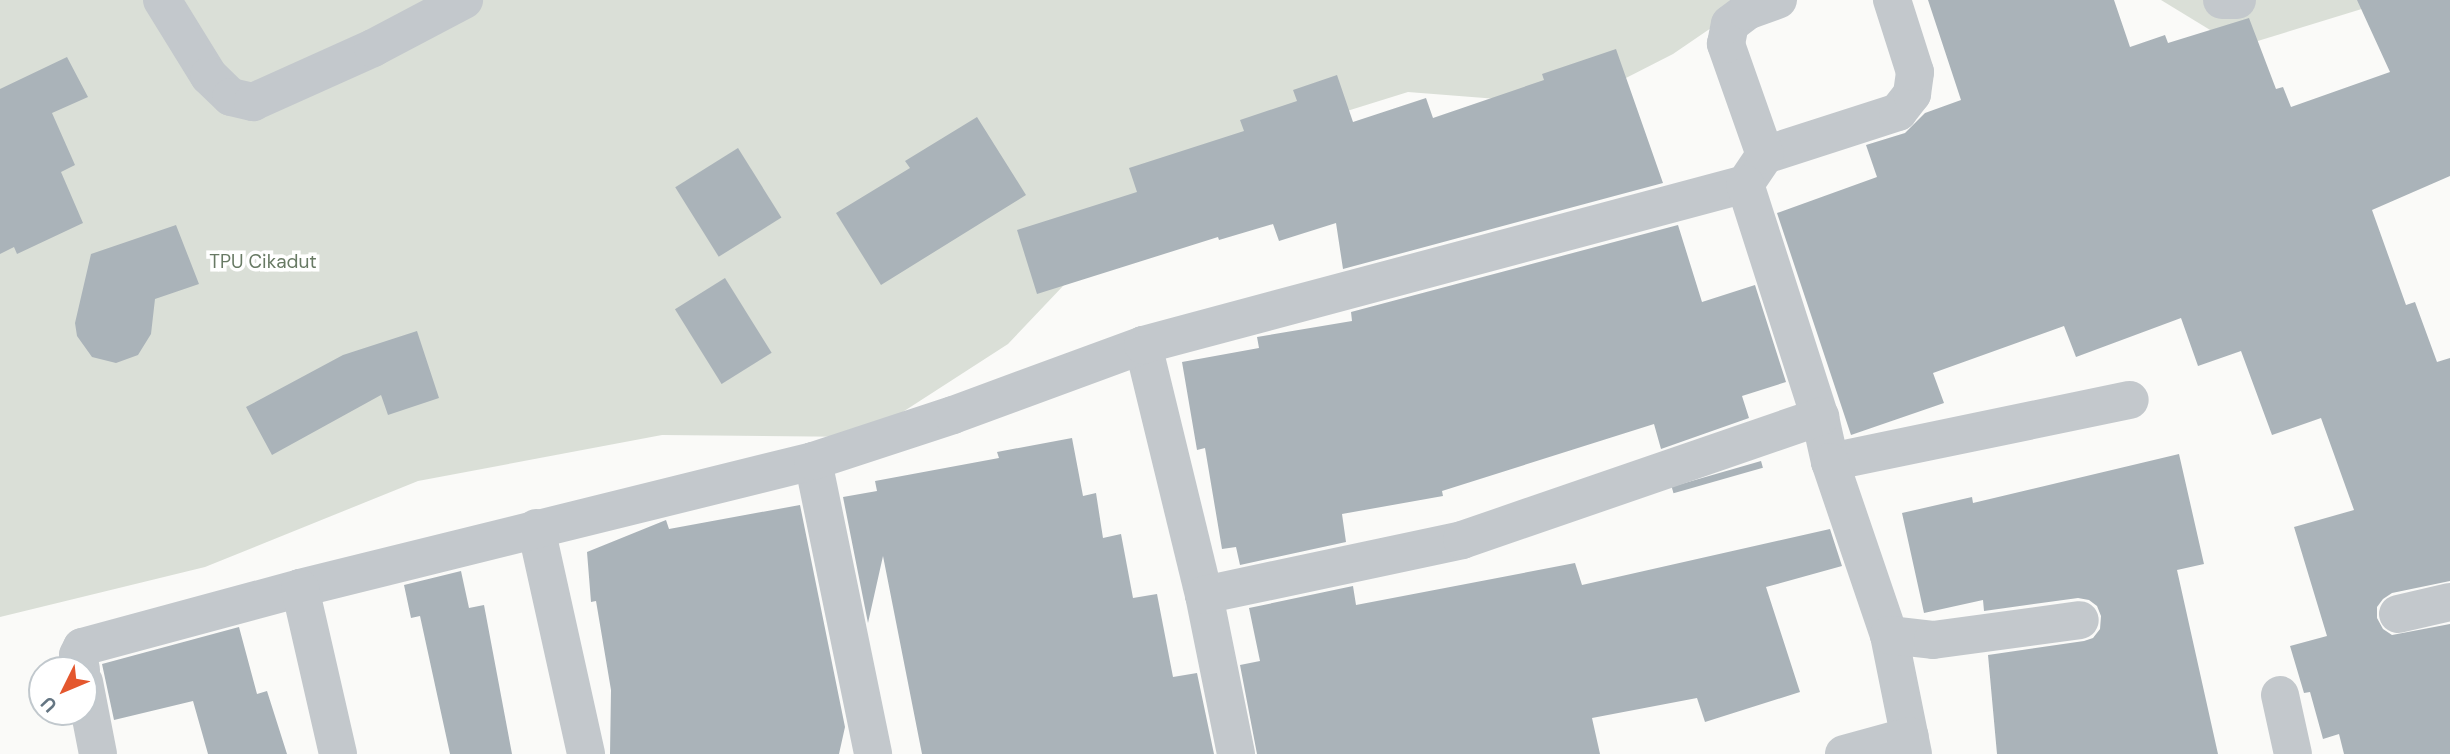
<!DOCTYPE html>
<html>
<head>
<meta charset="utf-8">
<style>
  body { margin:0 }
  #map { position:relative; width:2450px; height:754px; overflow:hidden; background:#fafaf8; font-family:"DM Sans",sans-serif }
  div>[style] { position:absolute }
  .green>* { inset:0; background:#dadfd7 }
  .building>* { inset:0; background:#aab3b9; transform-origin:0 0 }
  .minor>* { height:38px; margin:-19px; padding:0 19px; transform-origin:19px; border-radius:19px; background:#c3c8cc }
  span { translate:-50% -50%; white-space:nowrap; text-align:center; line-height:1.15; -webkit-text-stroke:7px #fff; paint-order:stroke }
  .park-label { font-size:19px; color:#687a64 }
  .north { position:absolute; left:28px; top:656px; width:70px; height:70px; box-sizing:border-box; background:#fff; border:2px solid #c1c8cd; border-radius:50%; rotate:227deg; font-size:19px; font-weight:700; line-height:28px; text-align:center; color:#657683 }
  .north::after { content:''; display:block; margin:auto; width:24px; height:32px; background:#e4572e; clip-path:polygon(50% 0,100% 100%,50% 72%,0 100%) }
</style>
</head>
<body>
<div id="map">
  <div class="green">
    <i style="clip-path:polygon(0 0,1752px 0,1673px 54px,1573px 105px,1408px 92px,1257px 139px,1121px 225px,1008px 344px,864px 437px,662px 435px,418px 481px,205px 567px,0 617px)"></i>
    <i style="clip-path:polygon(2161px 0,2391px 0,2238px 47px)"></i>
  </div>
  <div class="building">
    <i style="clip-path:polygon(1928px 0,2114px 0,2130px 47px,2165px 35px,2168px 43px,2249px 18px,2276px 89px,2283px 87px,2291px 107px,2390px 72px,2357px 0,2450px 0,2450px 176px,2372px 210px,2406px 305px,2415px 302px,2437px 362px,2450px 358px,2450px 581px,2392px 593px,2383px 599px,2377px 607px,2377px 618px,2383px 629px,2392px 635px,2450px 624px,2450px 754px,2344px 754px,2339px 734px,2323px 739px,2310px 692px,2304px 693px,2290px 646px,2327px 636px,2294px 527px,2354px 510px,2321px 418px,2272px 435px,2241px 351px,2198px 366px,2181px 318px,2076px 357px,2064px 326px,1933px 373px,1944px 403px,1851px 435px,1777px 213px,1877px 177px,1866px 145px,1905px 133px,1925px 113px,1961px 100px)"></i>
    <i style="clip-path:polygon(1616px 49px,1663px 183px,1343px 269px,1336px 223px,1279px 241px,1273px 224px,1219px 240px,1218px 237px,1037px 294px,1017px 230px,1137px 192px,1129px 168px,1244px 131px,1240px 120px,1297px 101px,1293px 90px,1337px 75px,1353px 122px,1426px 98px,1433px 118px,1544px 80px,1542px 74px)"></i>
    <i style="clip-path:polygon(67px 57px,88px 97px,52px 113px,75px 165px,61px 172px,83px 223px,17px 254px,14px 247px,0 254px,0 89px)"></i>
    <i style="clip-path:polygon(977px 117px,1026px 195px,881px 285px,836px 213px,910px 168px,905px 161px)"></i>
    <i style="left:738px;top:148px;width:82px;height:74px;rotate:58deg"></i>
    <i style="clip-path:polygon(176px 225px,199px 284px,155px 299px,151px 334px,138px 355px,116px 363px,92px 357px,77px 336px,75px 323px,91px 254px)"></i>
    <i style="clip-path:polygon(1678px 225px,1702px 302px,1755px 285px,1786px 382px,1742px 396px,1749px 418px,1661px 449px,1654px 424px,1442px 491px,1443px 496px,1342px 514px,1346px 542px,1240px 565px,1236px 547px,1222px 549px,1205px 448px,1197px 450px,1182px 362px,1259px 348px,1257px 337px,1352px 321px,1351px 312px)"></i>
    <i style="left:725px;top:278px;width:88px;height:59px;rotate:58deg"></i>
    <i style="clip-path:polygon(417px 331px,439px 398px,388px 415px,381px 395px,272px 455px,246px 407px,343px 355px)"></i>
    <i style="clip-path:polygon(1072px 438px,1083px 496px,1096px 493px,1103px 538px,1121px 534px,1133px 598px,1157px 594px,1173px 677px,1197px 673px,1214px 754px,922px 754px,883px 556px,868px 623px,843px 497px,877px 491px,875px 481px,999px 458px,997px 452px)"></i>
    <i style="clip-path:polygon(2179px 454px,2204px 564px,2177px 570px,2218px 754px,1997px 754px,1988px 655px,2084px 641px,2093px 638px,2100px 629px,2101px 616px,2097px 606px,2089px 600px,2078px 598px,1984px 611px,1983px 600px,1924px 613px,1902px 513px,1972px 497px,1973px 503px)"></i>
    <i style="left:1761px;top:461px;width:7px;height:93px;rotate:74deg"></i>
    <i style="clip-path:polygon(800px 505px,845px 727px,839px 754px,610px 754px,611px 690px,596px 601px,591px 602px,587px 552px,666px 520px,669px 529px)"></i>
    <i style="clip-path:polygon(1830px 529px,1842px 566px,1766px 587px,1800px 692px,1705px 722px,1697px 698px,1592px 718px,1600px 754px,1257px 754px,1240px 665px,1260px 661px,1249px 608px,1353px 586px,1356px 605px,1575px 563px,1582px 585px)"></i>
    <i style="clip-path:polygon(461px 571px,469px 608px,484px 605px,512px 754px,450px 754px,420px 616px,411px 618px,404px 585px)"></i>
    <i style="clip-path:polygon(239px 627px,257px 694px,267px 691px,287px 754px,208px 754px,193px 701px,114px 720px,102px 664px)"></i>
  </div>
  <div class="minor">
    <i style="left:162px;top:0;width:89px;rotate:58.3deg"></i>
    <i style="left:209px;top:76px;width:30px;rotate:44deg"></i>
    <i style="left:231px;top:97px;width:23px;rotate:13deg"></i>
    <i style="left:253px;top:102px;width:132px;rotate:-24.2deg"></i>
    <i style="left:373px;top:48px;width:103px;rotate:-27.8deg"></i>
    <i style="left:2222px;top:0;width:15px"></i>
    <i style="left:1765px;top:155px;width:140px;rotate:-17.9deg"></i>
    <i style="left:1898px;top:112px;width:23px;rotate:-52deg"></i>
    <i style="left:1912px;top:94px;width:22px;rotate:-82deg"></i>
    <i style="left:1915px;top:72px;width:76px;rotate:-107.7deg"></i>
    <i style="left:1750px;top:177px;width:27px;rotate:-56deg"></i>
    <i style="left:1765px;top:155px;width:118px;rotate:-109.4deg"></i>
    <i style="left:1726px;top:44px;width:20px;rotate:-79deg"></i>
    <i style="left:1730px;top:24px;width:21px;rotate:-37deg"></i>
    <i style="left:1747px;top:11px;width:33px;rotate:-20deg"></i>
    <i style="left:1143px;top:345px;width:257px;rotate:76.3deg"></i>
    <i style="left:1204px;top:595px;width:162px;rotate:78.6deg"></i>
    <i style="left:813px;top:461px;width:299px;rotate:78.4deg"></i>
    <i style="left:1830px;top:462px;width:306px;rotate:-11.7deg"></i>
    <i style="left:536px;top:528px;width:231px;rotate:77.5deg"></i>
    <i style="left:300px;top:588px;width:528px;rotate:-13.9deg"></i>
    <i style="left:813px;top:461px;width:147px;rotate:-18.2deg"></i>
    <i style="left:953px;top:415px;width:202px;rotate:-20.2deg"></i>
    <i style="left:1143px;top:345px;width:623px;rotate:-14.97deg"></i>
    <i style="left:1745px;top:184px;width:245px;rotate:72.2deg"></i>
    <i style="left:1820px;top:417px;width:46px;rotate:77.5deg"></i>
    <i style="left:1830px;top:462px;width:183px;rotate:71.2deg"></i>
    <i style="left:1889px;top:635px;width:121px;rotate:78.6deg"></i>
    <i style="left:1204px;top:595px;width:264px;rotate:-12deg"></i>
    <i style="left:1462px;top:540px;width:379px;rotate:-19deg"></i>
    <i style="left:2398px;top:614px;width:53px;rotate:-13deg"></i>
    <i style="left:1889px;top:635px;width:44px;rotate:6.5deg"></i>
    <i style="left:1933px;top:640px;width:148px;rotate:-7.7deg"></i>
    <i style="left:81px;top:670px;width:15px;rotate:-101deg"></i>
    <i style="left:78px;top:655px;width:9px;rotate:-63deg"></i>
    <i style="left:82px;top:647px;width:226px;rotate:-15.1deg"></i>
    <i style="left:300px;top:588px;width:170px;rotate:77.1deg"></i>
    <i style="left:84px;top:682px;width:73px;rotate:79deg"></i>
    <i style="left:2280px;top:695px;width:60px;rotate:77.6deg"></i>
    <i style="left:1844px;top:754px;width:68px;rotate:-15.3deg"></i>
  </div>
  <div class="park-label">
    <span style="left:263px;top:262px">TPU Cikadut</span>
  </div>
  <div class="north">U</div>
</div>
</body>
</html>
